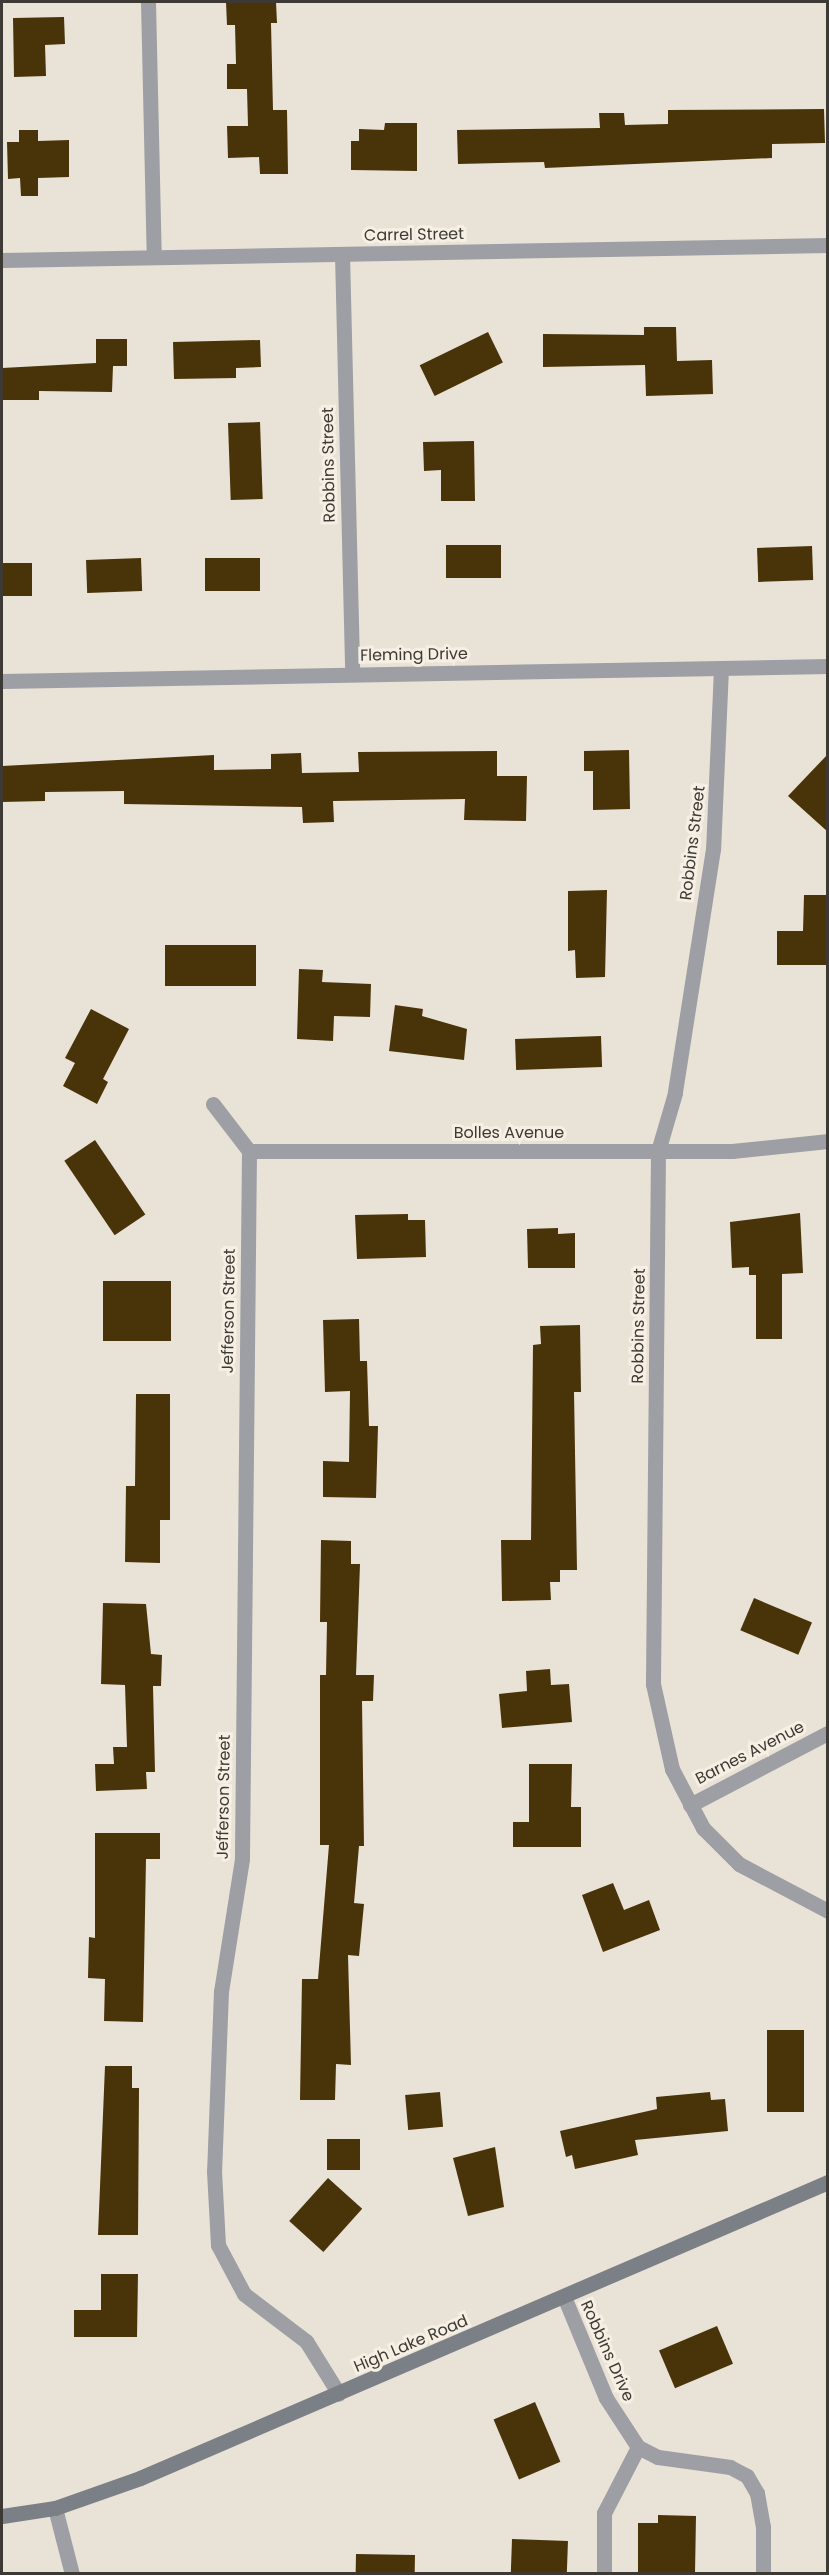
<!DOCTYPE html>
<html>
<head>
<meta charset="utf-8">
<style>
  body { margin:0 }
  #map { position:relative; width:829px; height:2575px; overflow:hidden; background:#e9e2d6; font-family:Poppins,sans-serif }
  div>[style] { position:absolute }
  .building>* { inset:0; background:#493309; transform-origin:0 0 }
  .street>* { height:15px; margin:-7.5px; padding:0 7.5px; transform-origin:7.5px; border-radius:7.5px; background:#9d9fa4 }
  .secondary>* { height:15px; margin:-7.5px; padding:0 7.5px; transform-origin:7.5px; border-radius:7.5px; background:#7b7f86 }
  span { translate:-50% -50%; white-space:nowrap; text-align:center; line-height:1.15; -webkit-text-stroke:6px #f6efe3; paint-order:stroke }
  .street-label { font-size:16px; color:#3d3a35 }
  .frame { position:absolute; inset:0; border:3px solid #3d3a35; pointer-events:none }
</style>
</head>
<body>
<div id="map">
  <div class="building">
    <i style="clip-path:polygon(226px 2px,276px 2px,277px 23px,271px 23px,273px 110px,287px 110px,288px 174px,260px 174px,259px 157px,228px 158px,227px 126px,248px 126px,247px 89px,227px 89px,227px 64px,236px 64px,235px 25px,227px 25px)"></i>
    <i style="clip-path:polygon(64px 17px,65px 44px,45px 45px,46px 76px,14px 77px,13px 18px)"></i>
    <i style="clip-path:polygon(824px 109px,825px 143px,772px 144px,772px 158px,545px 168px,544px 162px,458px 164px,457px 130px,600px 128px,599px 113px,624px 113px,625px 125px,668px 124px,668px 110px)"></i>
    <i style="clip-path:polygon(385px 123px,417px 123px,417px 171px,351px 170px,351px 141px,359px 141px,359px 129px,384px 130px)"></i>
    <i style="clip-path:polygon(19px 130px,38px 130px,38px 141px,69px 140px,69px 177px,38px 178px,38px 196px,21px 196px,20px 178px,8px 179px,7px 142px,19px 142px)"></i>
    <i style="clip-path:polygon(644px 327px,676px 327px,677px 361px,712px 360px,713px 394px,646px 396px,645px 365px,543px 367px,543px 334px,644px 335px)"></i>
    <i style="left:488px;top:332px;width:34px;height:76px;rotate:64deg"></i>
    <i style="clip-path:polygon(96px 339px,127px 339px,127px 366px,113px 366px,112px 392px,39px 391px,39px 400px,2px 400px,2px 368px,96px 363px)"></i>
    <i style="clip-path:polygon(260px 340px,261px 367px,236px 368px,236px 378px,174px 379px,173px 342px)"></i>
    <i style="left:260px;top:422px;width:77px;height:32px;rotate:88deg"></i>
    <i style="clip-path:polygon(474px 441px,475px 501px,441px 501px,441px 470px,424px 471px,423px 442px)"></i>
    <i style="left:501px;top:545px;width:33px;height:55px;rotate:90deg"></i>
    <i style="left:812px;top:546px;width:34px;height:55px;rotate:88deg"></i>
    <i style="left:141px;top:558px;width:33px;height:55px;rotate:88deg"></i>
    <i style="left:260px;top:558px;width:33px;height:55px;rotate:90deg"></i>
    <i style="left:2px;top:563px;width:30px;height:33px"></i>
    <i style="clip-path:polygon(629px 750px,630px 809px,593px 810px,593px 771px,584px 771px,584px 751px)"></i>
    <i style="clip-path:polygon(497px 751px,497px 776px,527px 776px,526px 821px,464px 820px,465px 799px,333px 801px,334px 822px,303px 823px,302px 807px,124px 804px,124px 791px,45px 792px,45px 801px,2px 802px,2px 766px,214px 755px,214px 770px,271px 769px,271px 754px,301px 753px,302px 773px,359px 772px,358px 752px)"></i>
    <i style="clip-path:polygon(828px 754px,828px 832px,788px 796px)"></i>
    <i style="clip-path:polygon(607px 890px,605px 977px,576px 978px,575px 950px,568px 951px,568px 891px)"></i>
    <i style="clip-path:polygon(804px 895px,828px 895px,828px 965px,777px 965px,777px 931px,803px 931px)"></i>
    <i style="left:165px;top:945px;width:91px;height:41px"></i>
    <i style="clip-path:polygon(299px 969px,323px 970px,322px 982px,371px 984px,370px 1017px,334px 1016px,333px 1041px,297px 1039px)"></i>
    <i style="clip-path:polygon(395px 1005px,423px 1009px,422px 1016px,467px 1029px,464px 1060px,389px 1051px)"></i>
    <i style="clip-path:polygon(91px 1009px,129px 1029px,103px 1079px,108px 1082px,97px 1104px,63px 1086px,75px 1063px,65px 1058px)"></i>
    <i style="left:601px;top:1036px;width:31px;height:86px;rotate:88deg"></i>
    <i style="left:95px;top:1140px;width:90px;height:37px;rotate:56deg"></i>
    <i style="clip-path:polygon(800px 1213px,803px 1273px,782px 1274px,782px 1339px,756px 1339px,756px 1275px,749px 1275px,749px 1267px,732px 1268px,730px 1222px)"></i>
    <i style="clip-path:polygon(408px 1214px,408px 1220px,425px 1220px,426px 1257px,357px 1259px,355px 1215px)"></i>
    <i style="clip-path:polygon(558px 1228px,558px 1234px,575px 1233px,575px 1268px,528px 1268px,527px 1229px)"></i>
    <i style="left:103px;top:1281px;width:68px;height:60px"></i>
    <i style="clip-path:polygon(359px 1319px,360px 1361px,367px 1361px,369px 1426px,378px 1426px,376px 1498px,323px 1497px,323px 1461px,349px 1462px,350px 1391px,325px 1392px,323px 1320px)"></i>
    <i style="clip-path:polygon(580px 1325px,581px 1392px,574px 1392px,577px 1570px,560px 1570px,560px 1582px,550px 1582px,551px 1600px,502px 1601px,501px 1540px,531px 1540px,533px 1345px,541px 1344px,540px 1326px)"></i>
    <i style="clip-path:polygon(136px 1394px,170px 1394px,170px 1520px,160px 1520px,160px 1563px,125px 1562px,126px 1486px,135px 1486px)"></i>
    <i style="clip-path:polygon(321px 1540px,351px 1541px,351px 1564px,360px 1564px,356px 1675px,374px 1675px,373px 1701px,362px 1701px,364px 1846px,359px 1846px,354px 1903px,364px 1904px,359px 1956px,348px 1955px,351px 2065px,336px 2064px,335px 2100px,300px 2100px,302px 1979px,318px 1979px,329px 1845px,320px 1845px,320px 1675px,326px 1675px,327px 1622px,320px 1622px)"></i>
    <i style="left:754px;top:1598px;width:63px;height:35px;rotate:23deg"></i>
    <i style="clip-path:polygon(103px 1603px,146px 1604px,151px 1654px,162px 1655px,161px 1686px,153px 1686px,155px 1772px,146px 1772px,147px 1789px,96px 1791px,95px 1764px,114px 1764px,113px 1747px,127px 1747px,125px 1685px,101px 1684px)"></i>
    <i style="clip-path:polygon(550px 1669px,551px 1685px,569px 1684px,572px 1722px,502px 1728px,499px 1694px,527px 1691px,526px 1671px)"></i>
    <i style="clip-path:polygon(529px 1764px,572px 1764px,571px 1807px,581px 1807px,581px 1847px,513px 1847px,513px 1822px,529px 1822px)"></i>
    <i style="clip-path:polygon(95px 1833px,160px 1833px,160px 1859px,146px 1859px,143px 2022px,104px 2021px,105px 1979px,88px 1978px,89px 1937px,95px 1938px)"></i>
    <i style="clip-path:polygon(613px 1883px,624px 1910px,649px 1900px,660px 1930px,603px 1952px,582px 1895px)"></i>
    <i style="left:767px;top:2030px;width:37px;height:82px"></i>
    <i style="clip-path:polygon(105px 2066px,132px 2066px,132px 2088px,139px 2088px,138px 2235px,98px 2235px)"></i>
    <i style="left:440px;top:2092px;width:35px;height:35px;rotate:85deg"></i>
    <i style="clip-path:polygon(710px 2092px,711px 2100px,725px 2099px,728px 2131px,635px 2140px,638px 2155px,575px 2169px,572px 2155px,566px 2157px,560px 2131px,657px 2109px,656px 2097px)"></i>
    <i style="left:327px;top:2139px;width:33px;height:31px"></i>
    <i style="clip-path:polygon(495px 2147px,504px 2207px,468px 2216px,453px 2158px)"></i>
    <i style="left:328px;top:2178px;width:46px;height:58px;rotate:42deg"></i>
    <i style="clip-path:polygon(101px 2274px,138px 2274px,137px 2337px,74px 2337px,74px 2310px,101px 2310px)"></i>
    <i style="left:717px;top:2326px;width:41px;height:63px;rotate:67deg"></i>
    <i style="left:535px;top:2402px;width:65px;height:45px;rotate:67deg"></i>
    <i style="clip-path:polygon(658px 2515px,696px 2516px,695px 2574px,638px 2574px,638px 2523px,658px 2523px)"></i>
    <i style="left:512px;top:2539px;width:56px;height:35px;rotate:2deg"></i>
    <i style="left:356px;top:2554px;width:59px;height:20px;rotate:1deg"></i>
  </div>
  <div class="street">
    <i style="left:148px;top:2px;width:255px;rotate:88.7deg"></i>
    <i style="left:342px;top:254px;width:420px;rotate:88.6deg"></i>
    <i style="left:2px;top:260px;width:826px;rotate:-1.04deg"></i>
    <i style="left:721px;top:668px;width:181px;rotate:92.5deg"></i>
    <i style="left:713px;top:849px;width:247px;rotate:98.9deg"></i>
    <i style="left:675px;top:1093px;width:60px;rotate:106.3deg"></i>
    <i style="left:658px;top:1151px;width:533px;rotate:90.54deg"></i>
    <i style="left:653px;top:1684px;width:87px;rotate:77.4deg"></i>
    <i style="left:672px;top:1769px;width:67px;rotate:62.3deg"></i>
    <i style="left:703px;top:1828px;width:51px;rotate:45deg"></i>
    <i style="left:739px;top:1864px;width:101px;rotate:27.8deg"></i>
    <i style="left:2px;top:681px;width:826px;rotate:-1.04deg"></i>
    <i style="left:213px;top:1104px;width:59px;rotate:52.5deg"></i>
    <i style="left:249px;top:1151px;width:483px"></i>
    <i style="left:732px;top:1151px;width:97px;rotate:-5.9deg"></i>
    <i style="left:249px;top:1151px;width:708px;rotate:90.57deg"></i>
    <i style="left:242px;top:1859px;width:134px;rotate:99deg"></i>
    <i style="left:221px;top:1991px;width:180px;rotate:92.2deg"></i>
    <i style="left:214px;top:2171px;width:74px;rotate:86.9deg"></i>
    <i style="left:218px;top:2245px;width:55px;rotate:62deg"></i>
    <i style="left:244px;top:2294px;width:78px;rotate:37.2deg"></i>
    <i style="left:306px;top:2341px;width:62px;rotate:58.1deg"></i>
    <i style="left:690px;top:1805px;width:156px;rotate:-27.6deg"></i>
    <i style="left:565px;top:2299px;width:107px;rotate:67.5deg"></i>
    <i style="left:606px;top:2398px;width:59px;rotate:56.9deg"></i>
    <i style="left:638px;top:2447px;width:22px;rotate:27deg"></i>
    <i style="left:658px;top:2457px;width:73px;rotate:7.9deg"></i>
    <i style="left:730px;top:2467px;width:19px;rotate:28deg"></i>
    <i style="left:747px;top:2476px;width:20px;rotate:60deg"></i>
    <i style="left:757px;top:2493px;width:35px;rotate:80deg"></i>
    <i style="left:763px;top:2527px;width:47px;rotate:90deg"></i>
    <i style="left:55px;top:2508px;width:68px;rotate:75.6deg"></i>
    <i style="left:604px;top:2574px;width:61px;rotate:-90deg"></i>
    <i style="left:604px;top:2513px;width:74px;rotate:-62.7deg"></i>
  </div>
  <div class="secondary">
    <i style="left:2px;top:2516px;width:54px;rotate:-8.6deg"></i>
    <i style="left:55px;top:2508px;width:90px;rotate:-19.4deg"></i>
    <i style="left:140px;top:2478px;width:749px;rotate:-23.28deg"></i>
  </div>
  <div class="street-label">
    <span style="left:414px;top:235px;rotate:-1deg">Carrel Street</span>
    <span style="left:329px;top:465px;rotate:-91deg">Robbins Street</span>
    <span style="left:414px;top:655px;rotate:-1deg">Fleming Drive</span>
    <span style="left:693px;top:843px;rotate:-83deg">Robbins Street</span>
    <span style="left:509px;top:1133px">Bolles Avenue</span>
    <span style="left:229px;top:1311px;rotate:-89deg">Jefferson Street</span>
    <span style="left:639px;top:1326px;rotate:-89deg">Robbins Street</span>
    <span style="left:750px;top:1753px;rotate:-27deg">Barnes Avenue</span>
    <span style="left:224px;top:1797px;rotate:-89deg">Jefferson Street</span>
    <span style="left:411px;top:2344px;rotate:-23deg">High Lake Road</span>
    <span style="left:607px;top:2351px;rotate:66deg">Robbins Drive</span>
  </div>
  <div class="frame"></div>
</div>
</body>
</html>
